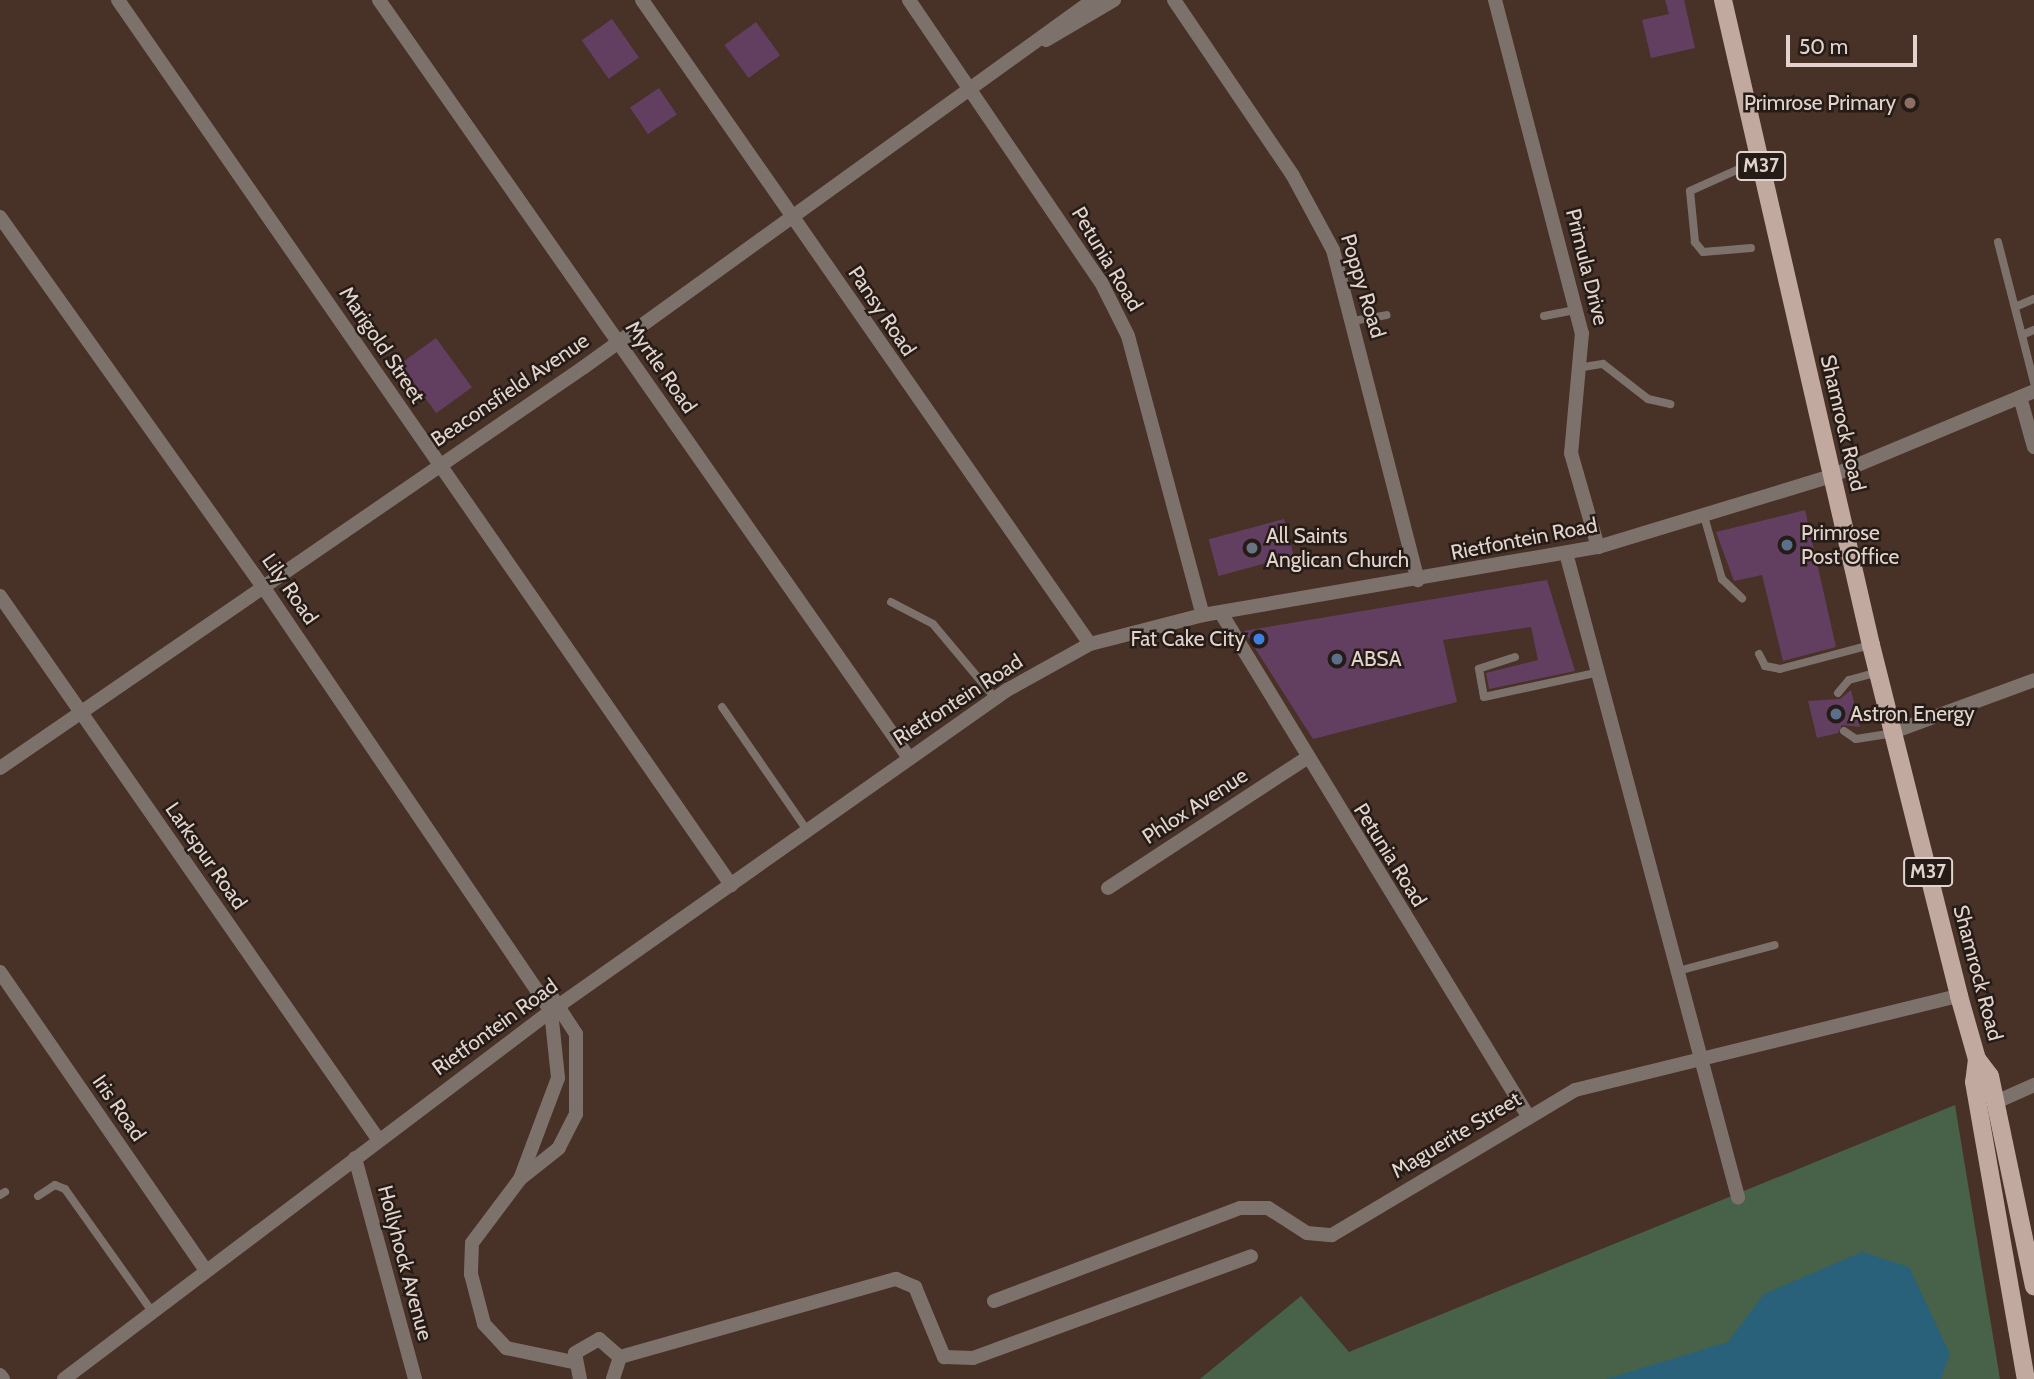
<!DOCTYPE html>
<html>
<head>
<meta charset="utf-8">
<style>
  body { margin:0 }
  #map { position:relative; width:2034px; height:1379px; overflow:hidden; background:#483126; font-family:Cabin,sans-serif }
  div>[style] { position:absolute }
  .green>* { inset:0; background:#476248 }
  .water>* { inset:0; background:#286179 }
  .building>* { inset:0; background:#623f61; transform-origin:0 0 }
  .service>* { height:8px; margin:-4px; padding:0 4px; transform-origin:4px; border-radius:4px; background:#7d716c }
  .minor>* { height:14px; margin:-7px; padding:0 7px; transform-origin:7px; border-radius:7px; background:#7d716c }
  .tertiary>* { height:14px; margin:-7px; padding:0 7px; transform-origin:7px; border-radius:7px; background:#7d716c }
  .primary>* { height:18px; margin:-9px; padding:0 9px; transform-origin:9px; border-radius:9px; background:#c2a99f }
  .dots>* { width:19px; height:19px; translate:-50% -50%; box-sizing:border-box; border:4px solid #261c17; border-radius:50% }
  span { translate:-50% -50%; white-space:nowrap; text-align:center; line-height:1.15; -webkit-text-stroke:5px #261c17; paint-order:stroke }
  .shield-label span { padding:2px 5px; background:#261c17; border:2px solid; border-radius:5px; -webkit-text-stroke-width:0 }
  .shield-label { font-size:19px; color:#e2d4cc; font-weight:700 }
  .poi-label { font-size:21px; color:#e2d4cc }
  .right { translate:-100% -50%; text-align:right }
  .left { translate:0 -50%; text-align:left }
  .street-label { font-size:21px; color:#e2d4cc }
  .scale { position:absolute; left:1786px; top:35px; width:131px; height:32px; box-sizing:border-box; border:4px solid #e2d4cc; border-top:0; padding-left:9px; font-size:21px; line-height:24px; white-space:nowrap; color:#e2d4cc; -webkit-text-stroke:5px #261c17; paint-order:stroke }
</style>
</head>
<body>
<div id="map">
  <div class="green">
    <i style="clip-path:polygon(1955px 1105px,2000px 1379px,1200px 1379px,1301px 1296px,1349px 1352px)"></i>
  </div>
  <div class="water">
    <i style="clip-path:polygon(1862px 1252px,1909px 1267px,1950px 1354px,1941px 1379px,1606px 1379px,1728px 1342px,1764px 1294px)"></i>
  </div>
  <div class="building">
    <i style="clip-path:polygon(1665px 0,1684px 0,1695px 48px,1651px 58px,1642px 20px,1669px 14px)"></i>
    <i style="left:612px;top:19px;width:47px;height:37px;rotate:55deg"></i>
    <i style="left:756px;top:22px;width:41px;height:39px;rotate:54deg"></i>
    <i style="left:659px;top:88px;width:32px;height:35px;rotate:56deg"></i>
    <i style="left:436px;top:338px;width:61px;height:44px;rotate:54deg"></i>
    <i style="clip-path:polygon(1805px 510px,1836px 647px,1783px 661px,1762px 575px,1734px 581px,1716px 532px)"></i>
    <i style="left:1284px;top:519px;width:38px;height:78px;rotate:75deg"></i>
    <i style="clip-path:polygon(1547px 580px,1575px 671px,1489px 689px,1486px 673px,1538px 660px,1531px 627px,1443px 640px,1457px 702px,1313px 739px,1244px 631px)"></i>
    <i style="clip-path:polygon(1851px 690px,1860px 727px,1842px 725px,1838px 733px,1817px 738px,1808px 701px,1840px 699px)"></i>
  </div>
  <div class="service">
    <i style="left:1998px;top:242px;width:145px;rotate:75.6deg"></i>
    <i style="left:1751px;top:248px;width:48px;rotate:175.2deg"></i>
    <i style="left:1703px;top:252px;width:13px;rotate:-129deg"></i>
    <i style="left:1695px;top:242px;width:51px;rotate:-95.6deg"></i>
    <i style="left:1690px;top:191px;width:76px;rotate:-24.2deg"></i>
    <i style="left:2015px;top:307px;width:21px;rotate:-23deg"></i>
    <i style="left:1544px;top:316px;width:33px;rotate:-11deg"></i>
    <i style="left:1353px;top:321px;width:34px;rotate:-10deg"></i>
    <i style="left:2022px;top:335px;width:13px;rotate:-23deg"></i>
    <i style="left:1583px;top:367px;width:20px;rotate:-9deg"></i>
    <i style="left:1603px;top:364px;width:57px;rotate:37.9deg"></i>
    <i style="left:1648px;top:399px;width:23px;rotate:13deg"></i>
    <i style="left:1704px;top:516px;width:66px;rotate:74.1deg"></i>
    <i style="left:1722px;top:579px;width:28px;rotate:44deg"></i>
    <i style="left:891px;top:602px;width:47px;rotate:27.6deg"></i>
    <i style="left:933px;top:624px;width:97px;rotate:50deg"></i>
    <i style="left:1759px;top:654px;width:13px;rotate:63deg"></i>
    <i style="left:1765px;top:666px;width:15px;rotate:11deg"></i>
    <i style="left:1780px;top:669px;width:94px;rotate:-14.8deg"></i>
    <i style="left:1515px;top:657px;width:38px;rotate:162deg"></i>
    <i style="left:1479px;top:669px;width:28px;rotate:80deg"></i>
    <i style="left:1484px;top:697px;width:119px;rotate:-12.2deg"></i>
    <i style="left:1838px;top:693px;width:17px;rotate:-50deg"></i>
    <i style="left:1849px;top:680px;width:30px;rotate:-15deg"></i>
    <i style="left:722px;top:707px;width:150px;rotate:55.4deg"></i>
    <i style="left:1844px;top:731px;width:14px;rotate:34deg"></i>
    <i style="left:1856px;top:739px;width:37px;rotate:-9deg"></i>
    <i style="left:1678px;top:971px;width:100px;rotate:-15deg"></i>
    <i style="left:0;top:1195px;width:6px;rotate:-31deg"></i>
    <i style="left:38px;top:1196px;width:20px;rotate:-33deg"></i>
    <i style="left:55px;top:1185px;width:11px;rotate:22deg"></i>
    <i style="left:65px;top:1189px;width:148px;rotate:54.6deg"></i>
  </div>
  <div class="minor">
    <i style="left:118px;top:0;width:1077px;rotate:55.29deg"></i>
    <i style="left:379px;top:0;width:925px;rotate:55.04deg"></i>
    <i style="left:642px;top:0;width:784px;rotate:55.18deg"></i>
    <i style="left:909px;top:0;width:341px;rotate:55.8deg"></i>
    <i style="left:1101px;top:282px;width:60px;rotate:63.4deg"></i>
    <i style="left:1128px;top:336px;width:289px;rotate:75deg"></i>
    <i style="left:1174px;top:0;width:212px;rotate:55.9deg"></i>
    <i style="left:1293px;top:176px;width:84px;rotate:61.6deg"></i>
    <i style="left:1333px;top:250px;width:341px;rotate:75.6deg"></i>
    <i style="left:1495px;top:0;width:344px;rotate:75.4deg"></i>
    <i style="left:1582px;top:333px;width:121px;rotate:95.2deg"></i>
    <i style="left:1571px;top:453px;width:98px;rotate:74deg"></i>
    <i style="left:1046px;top:40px;width:79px;rotate:-30.5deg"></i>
    <i style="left:0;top:217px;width:452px;rotate:54.6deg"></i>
    <i style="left:262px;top:585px;width:515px;rotate:55.85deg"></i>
    <i style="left:551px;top:1011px;width:67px;rotate:84deg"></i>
    <i style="left:558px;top:1078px;width:108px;rotate:110.6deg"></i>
    <i style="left:2020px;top:397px;width:52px;rotate:74.4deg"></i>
    <i style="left:1566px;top:553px;width:667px;rotate:75.05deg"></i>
    <i style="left:0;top:596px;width:662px;rotate:55.16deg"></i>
    <i style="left:1221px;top:613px;width:589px;rotate:58.6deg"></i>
    <i style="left:1893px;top:732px;width:150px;rotate:-20.2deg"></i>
    <i style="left:0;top:768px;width:708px;rotate:-34.48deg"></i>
    <i style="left:584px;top:367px;width:628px;rotate:-35.79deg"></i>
    <i style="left:1108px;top:888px;width:235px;rotate:-33.2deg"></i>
    <i style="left:0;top:972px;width:359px;rotate:55.4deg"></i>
    <i style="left:552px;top:997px;width:44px;rotate:57deg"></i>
    <i style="left:576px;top:1034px;width:80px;rotate:90deg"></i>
    <i style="left:576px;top:1114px;width:38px;rotate:117deg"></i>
    <i style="left:559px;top:1148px;width:50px;rotate:141.5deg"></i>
    <i style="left:520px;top:1179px;width:80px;rotate:126.9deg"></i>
    <i style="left:472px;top:1243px;width:31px;rotate:92deg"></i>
    <i style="left:471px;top:1274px;width:52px;rotate:75.4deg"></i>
    <i style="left:484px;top:1324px;width:33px;rotate:47deg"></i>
    <i style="left:506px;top:1348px;width:68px;rotate:11.8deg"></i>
    <i style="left:1996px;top:1102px;width:42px;rotate:-24.1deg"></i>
    <i style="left:355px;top:1158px;width:229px;rotate:74.8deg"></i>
    <i style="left:994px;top:1301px;width:263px;rotate:-20.7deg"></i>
    <i style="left:1240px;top:1208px;width:28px"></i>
    <i style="left:1268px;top:1208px;width:46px;rotate:32.7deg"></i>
    <i style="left:1307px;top:1233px;width:25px;rotate:5deg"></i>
    <i style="left:1332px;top:1235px;width:283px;rotate:-30.8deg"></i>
    <i style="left:1575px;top:1090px;width:395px;rotate:-13.8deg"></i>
    <i style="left:620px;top:1357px;width:287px;rotate:-15.8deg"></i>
    <i style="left:896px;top:1279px;width:21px;rotate:23deg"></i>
    <i style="left:915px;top:1287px;width:76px;rotate:67.5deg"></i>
    <i style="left:944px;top:1357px;width:29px;rotate:2deg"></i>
    <i style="left:973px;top:1358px;width:296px;rotate:-20.1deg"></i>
    <i style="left:0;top:1375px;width:5px;rotate:53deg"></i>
    <i style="left:580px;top:1379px;width:26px;rotate:-101deg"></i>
    <i style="left:575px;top:1353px;width:28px;rotate:-30deg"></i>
    <i style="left:599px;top:1339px;width:28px;rotate:41deg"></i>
    <i style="left:620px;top:1357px;width:23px;rotate:108deg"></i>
  </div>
  <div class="tertiary">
    <i style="left:64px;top:1379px;width:610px;rotate:-37.08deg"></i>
    <i style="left:551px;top:1011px;width:558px;rotate:-35.14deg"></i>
    <i style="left:1007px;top:690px;width:95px;rotate:-29deg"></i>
    <i style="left:1090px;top:644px;width:117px;rotate:-14.4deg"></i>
    <i style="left:1203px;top:615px;width:401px;rotate:-9.8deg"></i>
    <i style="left:1598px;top:547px;width:244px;rotate:-16.9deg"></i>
    <i style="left:1831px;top:476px;width:220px;rotate:-22.7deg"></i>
  </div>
  <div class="primary">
    <i style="left:1723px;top:0;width:662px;rotate:77.08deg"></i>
    <i style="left:1871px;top:645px;width:362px;rotate:75.9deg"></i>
    <i style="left:1959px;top:996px;width:66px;rotate:74.1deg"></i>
    <i style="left:1977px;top:1059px;width:21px;rotate:53deg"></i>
    <i style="left:1990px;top:1076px;width:215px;rotate:78.2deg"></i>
    <i style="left:1977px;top:1059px;width:23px;rotate:97deg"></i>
    <i style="left:1974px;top:1082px;width:302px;rotate:80.1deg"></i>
  </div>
  <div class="dots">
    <i style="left:1910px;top:103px;background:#8d6e63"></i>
    <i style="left:1787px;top:545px;background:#5c6f8a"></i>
    <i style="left:1252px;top:548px;background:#6b7280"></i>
    <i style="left:1259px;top:639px;background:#3f7fe0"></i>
    <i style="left:1337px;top:659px;background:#5c6f8a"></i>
    <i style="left:1836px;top:714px;background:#5c6f8a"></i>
  </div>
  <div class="shield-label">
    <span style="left:1761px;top:166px">M37</span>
    <span style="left:1928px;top:872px">M37</span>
  </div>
  <div class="poi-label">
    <span class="right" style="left:1896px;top:103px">Primrose Primary</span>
    <span class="left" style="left:1801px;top:545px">Primrose<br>Post Office</span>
    <span class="left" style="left:1266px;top:548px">All Saints<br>Anglican Church</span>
    <span class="right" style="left:1245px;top:639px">Fat Cake City</span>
    <span class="left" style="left:1351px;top:659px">ABSA</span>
    <span class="left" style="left:1850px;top:714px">Astron Energy</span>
  </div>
  <div class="street-label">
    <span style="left:1107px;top:259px;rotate:59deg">Petunia Road</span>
    <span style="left:1587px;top:267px;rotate:76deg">Primula Drive</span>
    <span style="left:1363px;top:286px;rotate:73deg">Poppy Road</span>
    <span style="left:882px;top:311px;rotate:56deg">Pansy Road</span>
    <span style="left:382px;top:345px;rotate:56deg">Marigold Street</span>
    <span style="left:661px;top:367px;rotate:55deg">Myrtle Road</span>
    <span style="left:510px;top:390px;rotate:-34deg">Beaconsfield Avenue</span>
    <span style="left:1843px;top:423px;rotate:77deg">Shamrock Road</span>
    <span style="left:1524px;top:539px;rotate:-11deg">Rietfontein Road</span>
    <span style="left:290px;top:589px;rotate:55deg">Lily Road</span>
    <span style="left:958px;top:700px;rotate:-33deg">Rietfontein Road</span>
    <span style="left:1195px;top:806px;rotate:-33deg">Phlox Avenue</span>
    <span style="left:1390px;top:855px;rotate:58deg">Petunia Road</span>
    <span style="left:206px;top:856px;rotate:55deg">Larkspur Road</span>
    <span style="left:1978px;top:973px;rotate:75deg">Shamrock Road</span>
    <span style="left:495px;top:1027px;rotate:-36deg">Rietfontein Road</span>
    <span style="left:119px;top:1108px;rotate:55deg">Iris Road</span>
    <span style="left:1456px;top:1135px;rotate:-31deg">Maguerite Street</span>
    <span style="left:405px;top:1263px;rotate:75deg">Hollyhock Avenue</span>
  </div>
  <div class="scale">50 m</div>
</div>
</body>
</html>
